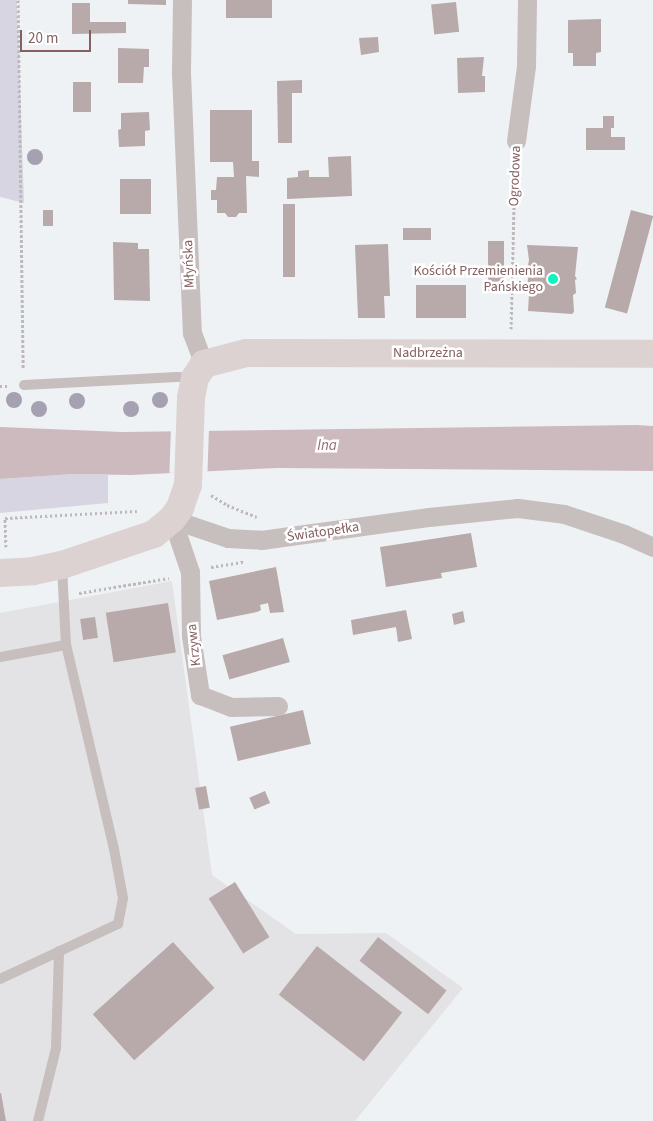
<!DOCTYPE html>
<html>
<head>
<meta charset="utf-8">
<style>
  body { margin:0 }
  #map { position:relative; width:653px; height:1121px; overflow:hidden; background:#eff2f4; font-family:"Source Sans 3",sans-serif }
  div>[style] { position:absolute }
  .built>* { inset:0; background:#e3e3e5 }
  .green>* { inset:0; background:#d6d5e1 }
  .water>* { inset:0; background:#ccbabf }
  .pier>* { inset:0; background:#eff2f4; transform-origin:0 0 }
  .building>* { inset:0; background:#b8a9aa; transform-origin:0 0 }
  .path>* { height:3px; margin-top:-1.5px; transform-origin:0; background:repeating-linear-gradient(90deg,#beb8b8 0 2.5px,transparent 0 5px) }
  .lane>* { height:10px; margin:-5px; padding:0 5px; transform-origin:5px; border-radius:5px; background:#c7bebe }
  .street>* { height:19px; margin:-9.5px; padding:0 9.5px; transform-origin:9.5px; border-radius:9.5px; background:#c7bebe }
  .secondary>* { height:28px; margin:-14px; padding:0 14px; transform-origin:14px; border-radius:14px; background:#dcd2d2 }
  .trees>* { width:16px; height:16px; margin:-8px; border-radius:50%; background:#a5a1b1 }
  .dots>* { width:14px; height:14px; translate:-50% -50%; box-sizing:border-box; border:2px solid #fff; border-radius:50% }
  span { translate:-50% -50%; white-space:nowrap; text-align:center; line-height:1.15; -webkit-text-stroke:5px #fff; paint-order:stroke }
  .street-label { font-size:14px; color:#846061 }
  .poi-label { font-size:14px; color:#846061 }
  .right { translate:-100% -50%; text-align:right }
  .water-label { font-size:15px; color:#976973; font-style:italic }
  .scale { position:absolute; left:20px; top:30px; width:71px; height:22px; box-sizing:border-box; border:2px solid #846061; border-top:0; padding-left:6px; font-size:15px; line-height:18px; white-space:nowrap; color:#846061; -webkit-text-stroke:4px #fff; paint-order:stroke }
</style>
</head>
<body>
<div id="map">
  <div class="built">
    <i style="clip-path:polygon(172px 581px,212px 875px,296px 934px,386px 933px,463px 988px,355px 1121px,0 1121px,0 613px)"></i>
  </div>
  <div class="green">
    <i style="clip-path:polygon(0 0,17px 0,24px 203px,0 197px)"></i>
    <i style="clip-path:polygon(74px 474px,108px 475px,108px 503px,0 513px,0 479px)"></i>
  </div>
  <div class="water">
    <i style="clip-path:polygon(636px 425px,653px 426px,653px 471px,277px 468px,131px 475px,74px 474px,0 479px,0 427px,122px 432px)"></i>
  </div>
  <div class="pier">
    <i style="left:209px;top:428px;width:46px;height:38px;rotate:92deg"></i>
  </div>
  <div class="building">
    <i style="clip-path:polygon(128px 0,166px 0,166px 5px,128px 4px)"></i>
    <i style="left:226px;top:0;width:46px;height:18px"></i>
    <i style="left:456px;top:2px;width:30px;height:25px;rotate:84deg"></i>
    <i style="clip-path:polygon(72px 3px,90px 3px,90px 22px,126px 22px,126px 33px,72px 34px)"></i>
    <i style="clip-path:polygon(601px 19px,601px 52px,596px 53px,596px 66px,573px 66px,573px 53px,568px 53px,568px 20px)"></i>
    <i style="clip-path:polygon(378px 37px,379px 52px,361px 55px,359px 38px)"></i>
    <i style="clip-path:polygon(118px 48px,149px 49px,149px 67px,144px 67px,143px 83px,118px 83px)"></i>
    <i style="clip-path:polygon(484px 57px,482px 76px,485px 76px,485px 92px,458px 93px,457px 58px)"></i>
    <i style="clip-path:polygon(302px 80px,302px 93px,292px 93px,292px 143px,278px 143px,277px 81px)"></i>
    <i style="left:73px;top:82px;width:18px;height:30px"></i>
    <i style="clip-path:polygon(210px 110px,252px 110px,252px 161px,259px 161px,259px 177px,246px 176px,247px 213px,239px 213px,236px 217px,228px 217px,225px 213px,217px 213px,217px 200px,211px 200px,211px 190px,216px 190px,217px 177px,234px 177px,233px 162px,210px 162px)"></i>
    <i style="clip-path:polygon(149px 112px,150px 130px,145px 131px,145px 146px,119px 147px,118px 130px,121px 129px,121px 113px)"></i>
    <i style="clip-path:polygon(603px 116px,614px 116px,614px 128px,611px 128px,611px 137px,625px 137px,625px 150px,586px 150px,586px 128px,603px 128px)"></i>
    <i style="clip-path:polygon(351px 156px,352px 196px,287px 199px,287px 178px,298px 177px,298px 171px,309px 170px,309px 177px,329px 177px,328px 157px)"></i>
    <i style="left:120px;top:179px;width:31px;height:35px"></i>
    <i style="left:283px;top:204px;width:12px;height:73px"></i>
    <i style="left:43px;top:210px;width:10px;height:16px"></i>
    <i style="left:631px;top:210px;width:23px;height:101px;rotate:15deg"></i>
    <i style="left:431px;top:228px;width:12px;height:28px;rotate:90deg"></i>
    <i style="left:488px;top:241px;width:16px;height:50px"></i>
    <i style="clip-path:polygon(113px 242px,138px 243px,138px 249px,149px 249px,150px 301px,114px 300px)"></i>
    <i style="clip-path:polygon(388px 244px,390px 296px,384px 296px,385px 318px,358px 318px,355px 245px)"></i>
    <i style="clip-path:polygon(527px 245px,578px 247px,575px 276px,577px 279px,575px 280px,576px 293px,573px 295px,574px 312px,572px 314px,528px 311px,529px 294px,527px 293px,528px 278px,526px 276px,529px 260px)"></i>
    <i style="left:416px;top:285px;width:50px;height:33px"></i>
    <i style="clip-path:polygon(471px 533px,477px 567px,441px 573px,442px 578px,386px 587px,380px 547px)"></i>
    <i style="clip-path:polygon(276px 567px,284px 612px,270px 613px,268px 603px,260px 605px,261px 610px,257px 612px,217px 620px,209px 581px)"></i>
    <i style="left:168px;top:603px;width:50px;height:63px;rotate:81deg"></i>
    <i style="clip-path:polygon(406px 610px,412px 639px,398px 642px,396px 627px,353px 635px,351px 620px)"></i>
    <i style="clip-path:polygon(463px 611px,465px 622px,454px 625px,452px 614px)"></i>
    <i style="left:95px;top:617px;width:21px;height:15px;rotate:82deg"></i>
    <i style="left:283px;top:638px;width:25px;height:63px;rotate:74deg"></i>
    <i style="left:303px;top:710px;width:35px;height:75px;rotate:77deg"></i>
    <i style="left:206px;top:786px;width:22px;height:11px;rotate:80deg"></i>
    <i style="left:265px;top:791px;width:13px;height:17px;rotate:67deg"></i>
    <i style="left:235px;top:882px;width:65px;height:31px;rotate:58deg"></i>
    <i style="left:378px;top:937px;width:87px;height:30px;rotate:38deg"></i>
    <i style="left:173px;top:942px;width:62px;height:108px;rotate:48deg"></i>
    <i style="left:317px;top:946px;width:108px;height:62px;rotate:38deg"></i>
    <i style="clip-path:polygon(0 1093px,1px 1093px,6px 1121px,0 1121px)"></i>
  </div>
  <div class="path">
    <i style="left:18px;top:0;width:369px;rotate:89.2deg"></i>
    <i style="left:511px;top:329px;width:169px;rotate:-88.6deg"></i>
    <i style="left:0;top:386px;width:8px"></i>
    <i style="left:211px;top:495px;width:19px;rotate:32deg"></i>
    <i style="left:227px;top:505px;width:32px;rotate:22deg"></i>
    <i style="left:6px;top:547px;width:29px;rotate:-92deg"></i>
    <i style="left:5px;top:518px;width:132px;rotate:-3deg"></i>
    <i style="left:211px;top:567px;width:33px;rotate:-9deg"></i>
    <i style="left:79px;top:593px;width:91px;rotate:-9.5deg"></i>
  </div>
  <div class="lane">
    <i style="left:24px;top:385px;width:153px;rotate:-3deg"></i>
    <i style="left:177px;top:377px;width:18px;rotate:3deg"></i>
    <i style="left:0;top:657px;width:67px;rotate:-10.3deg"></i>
    <i style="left:0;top:979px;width:130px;rotate:-25deg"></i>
    <i style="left:118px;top:924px;width:26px;rotate:-79deg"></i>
    <i style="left:123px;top:898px;width:50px;rotate:-100.4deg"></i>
    <i style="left:114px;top:849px;width:210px;rotate:-103.2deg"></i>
    <i style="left:66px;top:645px;width:79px;rotate:-92.9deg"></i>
    <i style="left:38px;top:1121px;width:75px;rotate:-76.1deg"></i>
    <i style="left:56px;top:1048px;width:97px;rotate:-88.2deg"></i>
  </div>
  <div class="street">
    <i style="left:182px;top:0;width:73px;rotate:90.8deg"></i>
    <i style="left:181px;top:73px;width:260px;rotate:87.6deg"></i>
    <i style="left:192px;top:333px;width:33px;rotate:69deg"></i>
    <i style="left:516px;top:141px;width:76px;rotate:-82.4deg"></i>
    <i style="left:526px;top:66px;width:66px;rotate:-89.1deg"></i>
    <i style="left:172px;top:519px;width:59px;rotate:18.7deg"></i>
    <i style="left:228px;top:538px;width:33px;rotate:3deg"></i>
    <i style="left:261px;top:540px;width:170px;rotate:-7.8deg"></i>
    <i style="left:429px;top:517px;width:89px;rotate:-5.8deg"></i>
    <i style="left:518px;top:508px;width:46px;rotate:7.4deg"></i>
    <i style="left:564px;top:514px;width:63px;rotate:18.4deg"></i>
    <i style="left:624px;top:534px;width:32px;rotate:24deg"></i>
    <i style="left:172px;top:519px;width:56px;rotate:71.2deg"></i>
    <i style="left:190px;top:572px;width:64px;rotate:89.1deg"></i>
    <i style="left:191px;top:636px;width:60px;rotate:81.3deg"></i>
    <i style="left:200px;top:695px;width:33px;rotate:21deg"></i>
    <i style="left:231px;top:707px;width:47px;rotate:-1.2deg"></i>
  </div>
  <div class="secondary">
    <i style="left:0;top:573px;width:33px;rotate:-3deg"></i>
    <i style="left:33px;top:571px;width:30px;rotate:-12deg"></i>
    <i style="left:62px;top:565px;width:97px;rotate:-18.6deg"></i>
    <i style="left:154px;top:534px;width:23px;rotate:-40deg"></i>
    <i style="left:172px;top:519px;width:14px;rotate:-54deg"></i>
    <i style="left:180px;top:508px;width:24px;rotate:-71deg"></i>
    <i style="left:188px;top:485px;width:87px;rotate:-88deg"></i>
    <i style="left:191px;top:398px;width:20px;rotate:-79deg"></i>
    <i style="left:195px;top:378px;width:17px;rotate:-57deg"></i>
    <i style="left:204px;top:364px;width:43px;rotate:-14.7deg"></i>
    <i style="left:246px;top:353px;width:407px;rotate:0.1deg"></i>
  </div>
  <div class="trees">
    <i style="left:35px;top:157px"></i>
    <i style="left:14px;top:400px"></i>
    <i style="left:160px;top:400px"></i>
    <i style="left:77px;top:401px"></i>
    <i style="left:39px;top:409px"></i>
    <i style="left:131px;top:409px"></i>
  </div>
  <div class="dots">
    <i style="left:553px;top:279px;background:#0ff4bd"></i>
  </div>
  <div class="street-label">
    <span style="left:515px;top:176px;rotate:-88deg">Ogrodowa</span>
    <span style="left:189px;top:264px;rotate:-92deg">Młyńska</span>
    <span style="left:428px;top:353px">Nadbrzeżna</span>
    <span style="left:323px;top:532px;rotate:-8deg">Światopełka</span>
    <span style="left:194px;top:645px;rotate:-96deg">Krzywa</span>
  </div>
  <div class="poi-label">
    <span class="right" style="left:543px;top:279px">Kościół Przemienienia<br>Pańskiego</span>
  </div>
  <div class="water-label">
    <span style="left:327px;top:446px">Ina</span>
  </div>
  <div class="scale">20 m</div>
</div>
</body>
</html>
